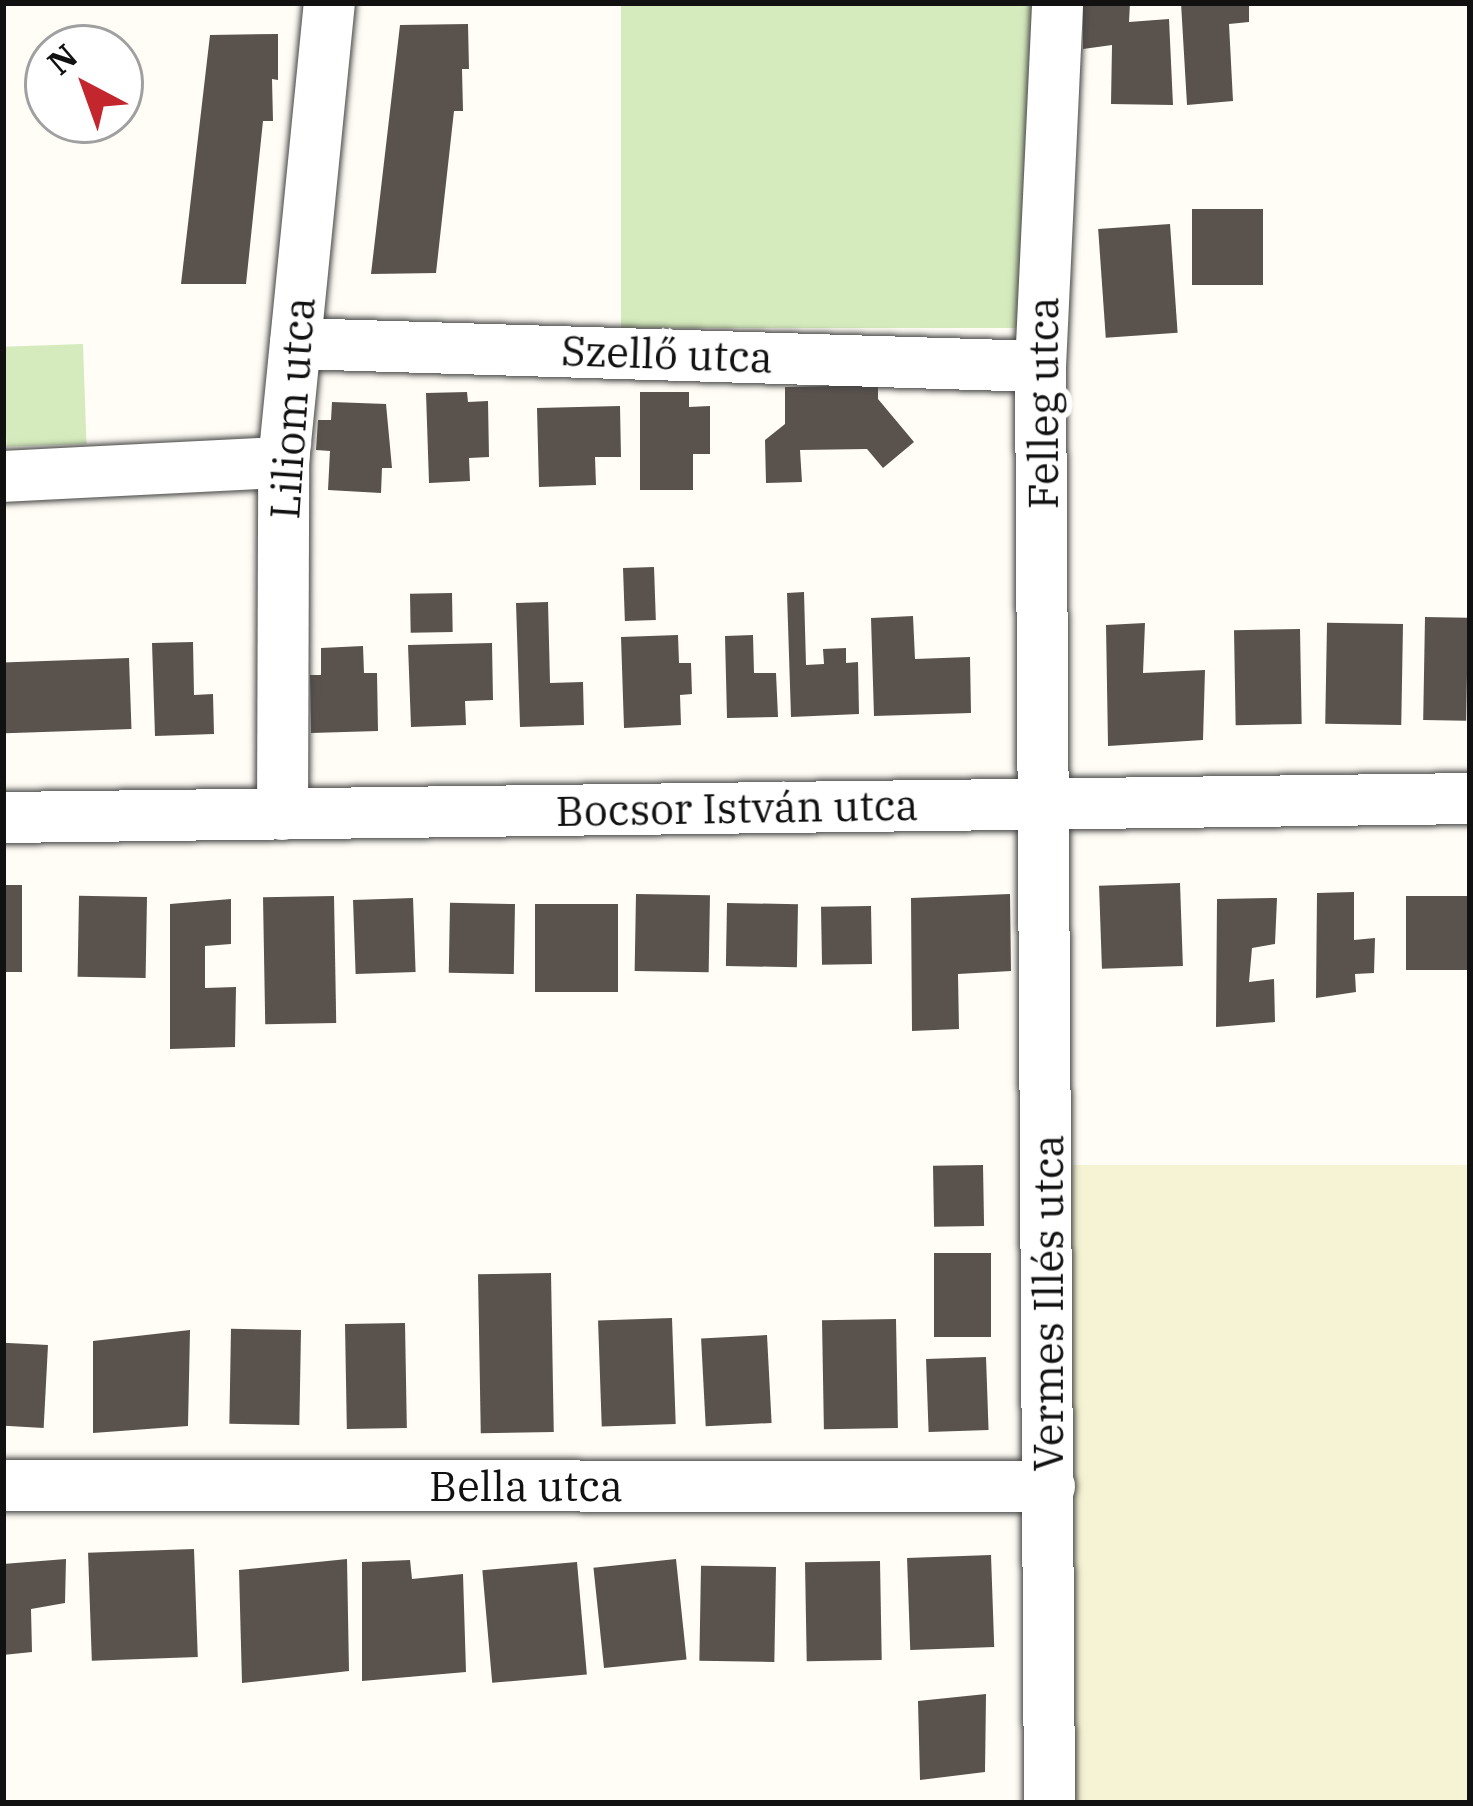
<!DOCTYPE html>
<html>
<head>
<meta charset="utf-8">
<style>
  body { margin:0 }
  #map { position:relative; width:1473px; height:1806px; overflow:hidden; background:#fffdf5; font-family:"IBM Plex Serif",serif }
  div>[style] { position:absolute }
  .farmland>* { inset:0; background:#f6f3d4; transform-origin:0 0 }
  .green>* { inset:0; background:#d5ebbd; transform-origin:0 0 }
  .building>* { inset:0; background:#5a524d; transform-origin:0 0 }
  .roads { filter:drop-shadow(0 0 3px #444) drop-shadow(0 0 3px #444) }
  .minor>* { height:51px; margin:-25.5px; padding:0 25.5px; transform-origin:25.5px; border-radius:25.5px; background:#fff }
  span { translate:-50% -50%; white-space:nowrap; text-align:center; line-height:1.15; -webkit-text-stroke:12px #fff; paint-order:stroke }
  .street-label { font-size:42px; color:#111 }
  .frame { position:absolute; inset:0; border:6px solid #111; pointer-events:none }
  .north { position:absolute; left:24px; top:24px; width:120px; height:120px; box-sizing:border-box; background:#fff; border:3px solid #a0a0a0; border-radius:50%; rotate:319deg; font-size:33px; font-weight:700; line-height:48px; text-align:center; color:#111 }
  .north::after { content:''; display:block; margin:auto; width:42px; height:54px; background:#c4262e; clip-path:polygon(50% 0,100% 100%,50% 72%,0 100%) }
</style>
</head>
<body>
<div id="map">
  <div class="farmland">
    <i style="left:1470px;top:1165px;width:638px;height:399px;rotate:90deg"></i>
  </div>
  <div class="green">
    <i style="left:621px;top:3px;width:418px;height:325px"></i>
    <i style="left:83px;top:344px;width:100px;height:80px;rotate:88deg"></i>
  </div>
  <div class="building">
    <i style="clip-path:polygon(1083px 3px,1130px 3px,1129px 22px,1169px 19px,1173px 105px,1111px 104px,1112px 45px,1083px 49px)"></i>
    <i style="clip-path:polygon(1181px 3px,1249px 3px,1249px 22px,1229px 24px,1233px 101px,1187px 105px)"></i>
    <i style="clip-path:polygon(468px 24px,469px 69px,462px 69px,463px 111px,454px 111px,436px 273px,371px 274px,400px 25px)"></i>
    <i style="clip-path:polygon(278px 34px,278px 80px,272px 79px,273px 121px,263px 121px,246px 284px,181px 284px,210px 35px)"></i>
    <i style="left:1263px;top:209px;width:76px;height:71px;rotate:90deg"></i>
    <i style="left:1170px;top:224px;width:109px;height:72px;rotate:86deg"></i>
    <i style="clip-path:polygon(878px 385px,878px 399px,914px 442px,883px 468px,867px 449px,800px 450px,802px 482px,766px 483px,765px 440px,785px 424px,785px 387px)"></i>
    <i style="clip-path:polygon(467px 392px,468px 402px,488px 401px,489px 457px,469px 458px,470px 481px,429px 483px,426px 393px)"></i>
    <i style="clip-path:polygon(640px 392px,689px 392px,689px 407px,710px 406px,710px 454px,693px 454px,693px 490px,640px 490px)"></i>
    <i style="clip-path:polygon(332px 402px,386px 404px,392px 468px,382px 468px,381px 493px,328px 490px,330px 451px,316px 450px,318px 420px,331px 420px)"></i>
    <i style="clip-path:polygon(620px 406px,621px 457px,595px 457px,596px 485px,539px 487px,537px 408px)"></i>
    <i style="left:654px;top:567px;width:53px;height:31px;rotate:88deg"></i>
    <i style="clip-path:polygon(804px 592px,806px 665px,824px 664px,823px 649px,846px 648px,846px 663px,858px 662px,859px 714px,791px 717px,787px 593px)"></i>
    <i style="left:452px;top:593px;width:39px;height:42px;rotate:89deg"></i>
    <i style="clip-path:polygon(548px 602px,550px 683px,583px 682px,584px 725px,520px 727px,516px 603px)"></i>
    <i style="clip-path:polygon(913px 616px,915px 659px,970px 657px,971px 713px,874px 716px,871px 618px)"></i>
    <i style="left:1425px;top:617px;width:43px;height:103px;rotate:1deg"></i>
    <i style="clip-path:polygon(1145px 623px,1143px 673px,1205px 670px,1203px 740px,1108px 746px,1106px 625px)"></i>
    <i style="left:1403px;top:624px;width:101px;height:76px;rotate:91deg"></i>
    <i style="left:1300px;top:629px;width:95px;height:66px;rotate:89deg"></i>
    <i style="clip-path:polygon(678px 635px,679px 663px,691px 663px,692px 694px,680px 695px,681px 725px,624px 728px,621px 637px)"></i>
    <i style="clip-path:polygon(753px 635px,754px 673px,776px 673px,778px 717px,727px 718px,725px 636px)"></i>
    <i style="clip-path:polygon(193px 642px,194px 695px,213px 694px,214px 734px,155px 736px,152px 643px)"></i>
    <i style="clip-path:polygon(492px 643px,493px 700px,465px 701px,466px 725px,411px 727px,408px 645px)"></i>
    <i style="clip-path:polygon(363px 646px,364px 673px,377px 673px,378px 731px,311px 733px,310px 675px,321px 675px,321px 648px)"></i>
    <i style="left:129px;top:658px;width:71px;height:126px;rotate:88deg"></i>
    <i style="left:1180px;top:883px;width:83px;height:81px;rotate:88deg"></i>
    <i style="left:22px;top:885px;width:87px;height:19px;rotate:90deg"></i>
    <i style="clip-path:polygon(1354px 892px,1354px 940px,1375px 938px,1374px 973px,1355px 974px,1356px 992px,1316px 998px,1317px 893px)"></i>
    <i style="left:636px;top:894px;width:74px;height:77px;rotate:1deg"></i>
    <i style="clip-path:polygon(1010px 894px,1011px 971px,958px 974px,959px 1029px,912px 1031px,911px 898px)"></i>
    <i style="left:334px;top:896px;width:127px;height:71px;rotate:89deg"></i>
    <i style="left:1470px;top:896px;width:74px;height:64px;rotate:90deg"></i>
    <i style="left:147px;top:897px;width:81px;height:68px;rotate:91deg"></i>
    <i style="left:413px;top:898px;width:74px;height:60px;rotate:88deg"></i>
    <i style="clip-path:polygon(1277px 898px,1275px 944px,1252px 948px,1249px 982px,1274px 979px,1275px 1022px,1216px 1027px,1217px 899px)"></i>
    <i style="clip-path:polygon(231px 899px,231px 944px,205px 946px,205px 988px,236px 987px,235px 1047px,170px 1049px,170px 904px)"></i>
    <i style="left:727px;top:903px;width:71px;height:63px;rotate:1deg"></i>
    <i style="left:515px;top:904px;width:70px;height:65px;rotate:91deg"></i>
    <i style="left:535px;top:904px;width:83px;height:88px"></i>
    <i style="left:871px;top:906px;width:58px;height:50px;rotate:89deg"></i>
    <i style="left:983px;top:1165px;width:61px;height:50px;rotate:89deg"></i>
    <i style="left:991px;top:1253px;width:84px;height:57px;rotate:90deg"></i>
    <i style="left:551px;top:1273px;width:159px;height:73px;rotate:89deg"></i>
    <i style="left:672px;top:1318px;width:106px;height:74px;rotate:88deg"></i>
    <i style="left:896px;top:1319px;width:109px;height:74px;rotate:89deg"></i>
    <i style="left:405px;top:1323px;width:105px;height:60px;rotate:89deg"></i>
    <i style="clip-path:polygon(190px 1330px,188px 1426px,93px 1433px,93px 1341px)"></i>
    <i style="left:301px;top:1330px;width:95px;height:70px;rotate:91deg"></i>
    <i style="left:767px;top:1335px;width:88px;height:66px;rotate:87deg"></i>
    <i style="left:48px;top:1345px;width:83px;height:45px;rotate:93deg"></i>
    <i style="left:986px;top:1357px;width:73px;height:60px;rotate:88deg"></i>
    <i style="left:194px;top:1549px;width:108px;height:106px;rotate:88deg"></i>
    <i style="left:991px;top:1555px;width:92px;height:84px;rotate:88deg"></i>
    <i style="clip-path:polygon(66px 1559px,65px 1603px,31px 1609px,32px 1652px,3px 1655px,3px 1564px)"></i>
    <i style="clip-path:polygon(347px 1559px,349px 1671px,242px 1683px,239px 1570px)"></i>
    <i style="left:676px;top:1559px;width:101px;height:83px;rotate:84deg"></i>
    <i style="clip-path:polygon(410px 1560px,412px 1579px,463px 1574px,466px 1672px,362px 1681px,362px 1562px)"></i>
    <i style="left:880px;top:1561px;width:99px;height:75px;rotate:89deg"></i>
    <i style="left:577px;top:1562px;width:113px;height:95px;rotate:85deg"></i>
    <i style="left:776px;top:1567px;width:95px;height:75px;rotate:91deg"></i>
    <i style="clip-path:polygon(986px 1694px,985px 1772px,920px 1780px,918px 1701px)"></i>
  </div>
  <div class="roads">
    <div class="minor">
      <i style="left:295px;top:343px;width:745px;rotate:1.77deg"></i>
      <i style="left:3px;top:476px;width:280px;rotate:-2.9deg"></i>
      <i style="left:282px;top:814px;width:352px;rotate:-89.8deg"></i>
      <i style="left:283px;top:462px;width:461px;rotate:-84.3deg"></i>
      <i style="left:3px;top:817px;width:1467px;rotate:-0.74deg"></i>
      <i style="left:3px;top:1485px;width:1046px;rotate:0.05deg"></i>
      <i style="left:1049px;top:1803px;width:1437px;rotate:-90.36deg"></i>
      <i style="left:1040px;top:366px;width:363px;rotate:-87.3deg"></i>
    </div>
  </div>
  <div class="street-label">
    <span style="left:667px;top:354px;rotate:2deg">Szellő utca</span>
    <span style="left:1043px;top:403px;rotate:-90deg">Felleg utca</span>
    <span style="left:292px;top:408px;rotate:-86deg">Liliom utca</span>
    <span style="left:737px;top:808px;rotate:-1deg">Bocsor István utca</span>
    <span style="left:1048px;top:1303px;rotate:-90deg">Vermes Illés utca</span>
    <span style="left:526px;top:1486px">Bella utca</span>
  </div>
  <div class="frame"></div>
  <div class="north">N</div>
</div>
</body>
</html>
